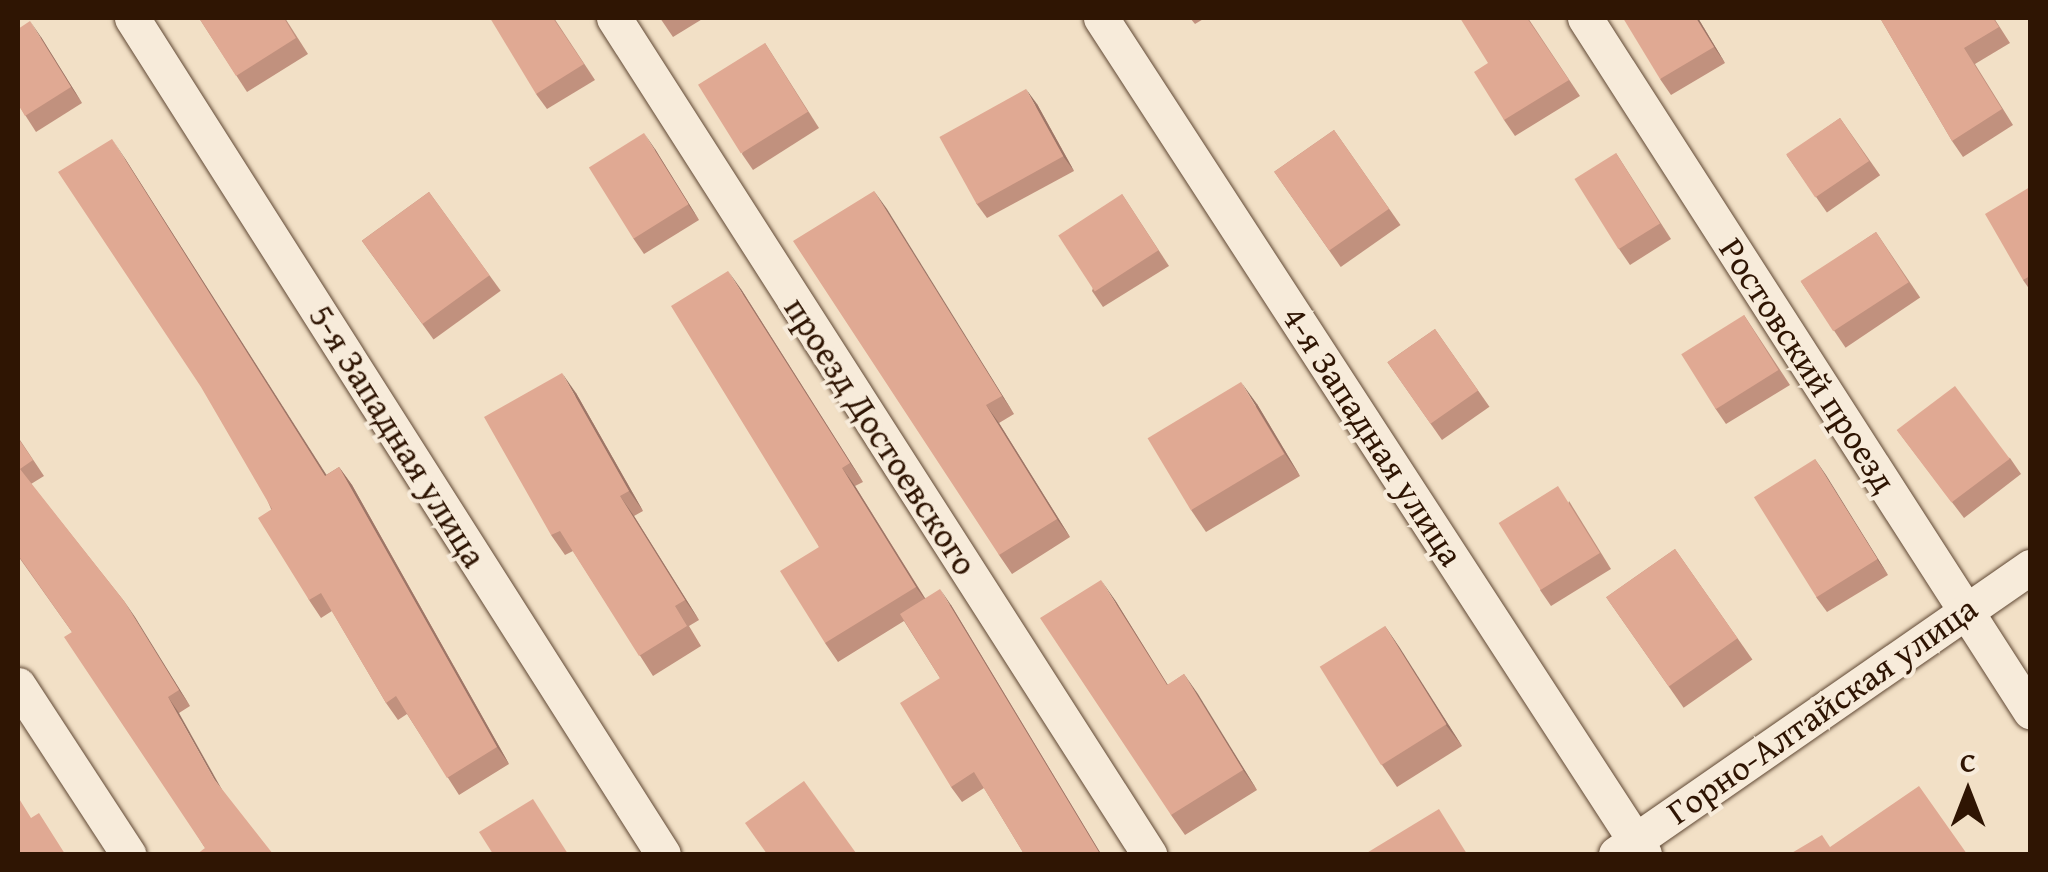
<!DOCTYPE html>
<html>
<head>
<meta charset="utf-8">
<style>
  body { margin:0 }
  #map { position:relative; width:2048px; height:872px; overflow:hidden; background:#f2e0c6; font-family:"Gentium Book Plus",serif }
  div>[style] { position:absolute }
  .roads { filter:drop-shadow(0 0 2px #604834) drop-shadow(0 0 2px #604834) }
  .street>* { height:35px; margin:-17.5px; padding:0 17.5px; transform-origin:17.5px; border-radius:17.5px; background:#f7ebda }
  .wall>* { inset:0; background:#c1917e; transform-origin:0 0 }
  .shaded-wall>* { inset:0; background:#9d7667 }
  .building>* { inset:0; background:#e0a993; transform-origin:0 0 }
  span { translate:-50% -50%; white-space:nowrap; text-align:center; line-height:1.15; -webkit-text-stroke:8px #f7ebda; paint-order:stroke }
  .street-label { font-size:35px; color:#2f1503 }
  .frame { position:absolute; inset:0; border:20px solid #2f1503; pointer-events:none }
  .north { position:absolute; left:1918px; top:742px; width:100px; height:100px; -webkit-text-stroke:8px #f7ebda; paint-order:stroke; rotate:0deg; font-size:28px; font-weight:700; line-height:40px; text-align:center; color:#2f1503 }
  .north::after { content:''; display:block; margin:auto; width:35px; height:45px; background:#2f1503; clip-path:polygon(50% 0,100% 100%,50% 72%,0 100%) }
</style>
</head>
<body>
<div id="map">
  <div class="roads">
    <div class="street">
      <i style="left:132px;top:18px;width:990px;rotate:57.58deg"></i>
      <i style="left:614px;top:18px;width:993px;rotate:57.38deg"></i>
      <i style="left:1101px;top:18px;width:997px;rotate:57deg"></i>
      <i style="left:1585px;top:18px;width:824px;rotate:57.29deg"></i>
      <i style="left:18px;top:685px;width:202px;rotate:56.9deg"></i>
      <i style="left:1616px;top:854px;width:504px;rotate:-34.73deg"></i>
    </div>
  </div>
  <div class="wall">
    <i style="clip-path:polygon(199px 18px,285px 18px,308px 54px,247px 92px)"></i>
    <i style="clip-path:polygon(554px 18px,595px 80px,547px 109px,536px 94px)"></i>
    <i style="clip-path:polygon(660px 18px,704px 18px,673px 37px)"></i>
    <i style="clip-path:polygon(1190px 18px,1205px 18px,1195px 24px)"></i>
    <i style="clip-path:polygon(1528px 18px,1580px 96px,1515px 136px,1504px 120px,1488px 63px)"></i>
    <i style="clip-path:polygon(1698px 18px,1725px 63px,1671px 95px,1660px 79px)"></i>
    <i style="clip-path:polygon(1880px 18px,1994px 18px,2010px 43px,1975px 64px,2013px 125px,1963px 157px,1952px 141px)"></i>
    <i style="clip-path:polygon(41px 37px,82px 103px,36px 132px,18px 104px)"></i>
    <i style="clip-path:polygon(765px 43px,819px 128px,753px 170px,742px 154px)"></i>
    <i style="clip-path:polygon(1037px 104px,1074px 171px,987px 218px,976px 203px)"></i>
    <i style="left:1840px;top:118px;width:70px;height:65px;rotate:55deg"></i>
    <i style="left:1334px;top:130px;width:116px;height:73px;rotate:55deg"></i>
    <i style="clip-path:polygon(655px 149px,699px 220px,644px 254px,633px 238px)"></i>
    <i style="clip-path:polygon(1616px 153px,1671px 239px,1630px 265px,1619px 249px)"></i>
    <i style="clip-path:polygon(124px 157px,326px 475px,339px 467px,352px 485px,509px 764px,459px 795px,407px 714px,398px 720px,386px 703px,332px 611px,321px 618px,309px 600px)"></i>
    <i style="clip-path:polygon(2030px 187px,2030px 290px,2023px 280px)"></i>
    <i style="clip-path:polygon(874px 191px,1014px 414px,999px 423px,1070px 537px,1012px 574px,999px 555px)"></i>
    <i style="left:429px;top:192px;width:122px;height:83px;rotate:54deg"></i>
    <i style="clip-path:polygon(1122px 194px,1169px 266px,1103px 307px,1092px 291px)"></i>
    <i style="left:1876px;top:232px;width:79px;height:90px;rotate:56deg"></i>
    <i style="clip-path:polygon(741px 289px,863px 482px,855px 486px,925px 598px,951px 605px,1101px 854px,1024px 854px,984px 788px,962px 802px,951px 787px,940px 678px,904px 621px,838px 662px,825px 643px,819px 547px)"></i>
    <i style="clip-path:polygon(1744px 315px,1790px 385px,1726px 424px,1715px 408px)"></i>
    <i style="left:1435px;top:329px;width:95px;height:58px;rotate:55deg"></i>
    <i style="clip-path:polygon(576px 393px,643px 511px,634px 516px,699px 620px,689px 626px,701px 646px,653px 676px,573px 551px,565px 555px,551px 535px)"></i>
    <i style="clip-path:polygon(1257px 404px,1300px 476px,1206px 532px,1191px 510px)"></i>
    <i style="clip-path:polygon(1897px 430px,2010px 458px,2021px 474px,1964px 518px)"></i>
    <i style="clip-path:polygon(18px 437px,44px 476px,31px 484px,124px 601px,190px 706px,179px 713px,205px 848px,72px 632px,18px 556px)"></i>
    <i style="clip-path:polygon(1815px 459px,1888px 575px,1827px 612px,1816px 597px)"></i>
    <i style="clip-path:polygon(1569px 501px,1611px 569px,1551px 606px,1540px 590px)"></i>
    <i style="left:1675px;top:549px;width:135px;height:84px;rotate:55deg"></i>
    <i style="clip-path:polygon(1115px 600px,1168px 685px,1184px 674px,1257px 790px,1185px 835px,1171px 815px)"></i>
    <i style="clip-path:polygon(1385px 626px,1462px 746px,1397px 787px,1382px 765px)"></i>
  </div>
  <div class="shaded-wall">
    <i style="clip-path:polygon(1696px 18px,1698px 18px,1725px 63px,1714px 47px)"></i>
    <i style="clip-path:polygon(30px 21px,41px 37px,82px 103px,71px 87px)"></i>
    <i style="clip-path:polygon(1026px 89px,1037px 104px,1074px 171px,1063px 156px)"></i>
    <i style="clip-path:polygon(644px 133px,655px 149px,699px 220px,688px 204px)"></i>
    <i style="clip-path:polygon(112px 139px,124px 157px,338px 493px,325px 476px)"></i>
    <i style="clip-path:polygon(874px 191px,887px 209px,1014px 414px,1002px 396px)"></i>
    <i style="clip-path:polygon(728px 271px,741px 289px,863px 482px,850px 463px)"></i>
    <i style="clip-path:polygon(562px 373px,576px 393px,643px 511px,629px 491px)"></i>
    <i style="clip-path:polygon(1241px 382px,1257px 404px,1300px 476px,1285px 454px)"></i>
    <i style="clip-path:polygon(986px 405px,999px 423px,1070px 537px,1057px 519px)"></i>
    <i style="clip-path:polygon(1815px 459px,1826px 475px,1888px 575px,1877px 559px)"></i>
    <i style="clip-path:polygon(339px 467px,352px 485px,509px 764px,497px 747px)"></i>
    <i style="clip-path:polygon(842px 468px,855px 486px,929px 605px,916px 587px)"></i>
    <i style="clip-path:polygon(620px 496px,634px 516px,699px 620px,685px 600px)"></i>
    <i style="clip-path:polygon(1101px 580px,1115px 600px,1180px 705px,1167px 685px)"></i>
    <i style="clip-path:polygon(940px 589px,951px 605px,1101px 854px,1100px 854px)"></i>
    <i style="clip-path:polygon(124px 601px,135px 617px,190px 706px,179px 690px)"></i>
    <i style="clip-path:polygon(1385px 626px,1400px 648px,1462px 746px,1446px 725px)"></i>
    <i style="clip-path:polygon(1184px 674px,1198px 694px,1257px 790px,1243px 770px)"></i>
    <i style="clip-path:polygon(168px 697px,179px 713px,225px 795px,214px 779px)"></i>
  </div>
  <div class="building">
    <i style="clip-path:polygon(199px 18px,284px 18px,296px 38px,236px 76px)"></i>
    <i style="clip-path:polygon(490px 18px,553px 18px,584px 64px,536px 94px)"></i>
    <i style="clip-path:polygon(1460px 18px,1527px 18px,1569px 80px,1504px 120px,1474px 72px,1488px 63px)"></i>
    <i style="clip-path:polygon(1623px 18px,1696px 18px,1714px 47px,1660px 79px)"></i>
    <i style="clip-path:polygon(1880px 18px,1993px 18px,1999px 27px,1964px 48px,2002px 109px,1952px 141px)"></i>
    <i style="clip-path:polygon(30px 21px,71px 87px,25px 116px,18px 104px,18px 29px)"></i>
    <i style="left:765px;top:43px;width:81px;height:79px;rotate:58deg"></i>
    <i style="left:1026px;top:89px;width:77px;height:99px;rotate:61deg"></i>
    <i style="left:1840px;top:118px;width:52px;height:65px;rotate:56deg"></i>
    <i style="left:1334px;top:130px;width:96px;height:73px;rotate:55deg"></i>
    <i style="left:644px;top:133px;width:84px;height:65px;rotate:58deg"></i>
    <i style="clip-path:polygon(112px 139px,325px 476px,339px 467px,497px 747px,447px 778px,396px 696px,386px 703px,321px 593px,309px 600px,258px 518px,272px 509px,201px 387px,58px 172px)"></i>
    <i style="left:1616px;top:153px;width:83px;height:49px;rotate:58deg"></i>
    <i style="clip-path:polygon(2030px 187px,2030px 276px,2023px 280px,1985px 214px)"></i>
    <i style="clip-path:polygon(874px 191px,1002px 396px,986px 405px,1057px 519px,999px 555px,793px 241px)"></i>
    <i style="left:429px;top:192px;width:103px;height:83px;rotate:54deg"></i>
    <i style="left:1122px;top:194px;width:67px;height:76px;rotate:57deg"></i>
    <i style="left:1876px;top:232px;width:60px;height:90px;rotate:57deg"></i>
    <i style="clip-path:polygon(728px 271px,850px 463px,842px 468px,916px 587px,825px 643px,780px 571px,819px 547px,671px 306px)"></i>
    <i style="left:1744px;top:315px;width:65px;height:74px;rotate:58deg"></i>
    <i style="left:1435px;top:329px;width:75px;height:58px;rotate:55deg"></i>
    <i style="clip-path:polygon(562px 373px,629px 491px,620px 496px,685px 600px,675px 606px,687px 626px,639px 656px,560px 531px,551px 535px,484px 417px)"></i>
    <i style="left:1241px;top:382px;width:84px;height:109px;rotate:59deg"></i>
    <i style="left:1955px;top:386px;width:91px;height:73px;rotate:53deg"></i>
    <i style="clip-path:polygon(18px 438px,33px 460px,20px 469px,124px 601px,179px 690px,168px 697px,214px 779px,273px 854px,197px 854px,205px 848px,64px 637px,72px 632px,18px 555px)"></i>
    <i style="left:1815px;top:459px;width:118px;height:72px;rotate:58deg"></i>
    <i style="left:1558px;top:486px;width:79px;height:70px;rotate:58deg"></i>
    <i style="left:1675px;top:549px;width:109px;height:84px;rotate:55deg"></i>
    <i style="clip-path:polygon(1101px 580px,1167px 685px,1184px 674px,1243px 770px,1171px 815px,1040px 618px)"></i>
    <i style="clip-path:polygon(940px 589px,1100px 854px,1024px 854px,974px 772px,951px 787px,900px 703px,940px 678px,900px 614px)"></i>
    <i style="left:1385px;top:626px;width:116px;height:77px;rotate:58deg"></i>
    <i style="clip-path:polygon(804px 781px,856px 853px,854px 854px,767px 854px,745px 823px)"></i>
    <i style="clip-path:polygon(1919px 786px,1967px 854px,1790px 854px,1822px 835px,1830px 847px)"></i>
    <i style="clip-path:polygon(18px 797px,31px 818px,39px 813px,65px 854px,18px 854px)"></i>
    <i style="clip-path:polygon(533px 799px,568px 854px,493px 854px,479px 832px)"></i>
    <i style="clip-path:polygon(1439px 809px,1467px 854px,1365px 854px)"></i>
  </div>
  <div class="street-label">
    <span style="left:1808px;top:365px;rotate:57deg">Ростовский проезд</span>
    <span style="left:398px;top:436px;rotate:58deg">5-я Западная улица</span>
    <span style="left:881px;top:436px;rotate:57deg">проезд Достоевского</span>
    <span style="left:1373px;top:436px;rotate:57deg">4-я Западная улица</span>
    <span style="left:1822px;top:710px;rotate:-35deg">Горно-Алтайская улица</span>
  </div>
  <div class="frame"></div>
  <div class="north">С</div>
</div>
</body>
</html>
